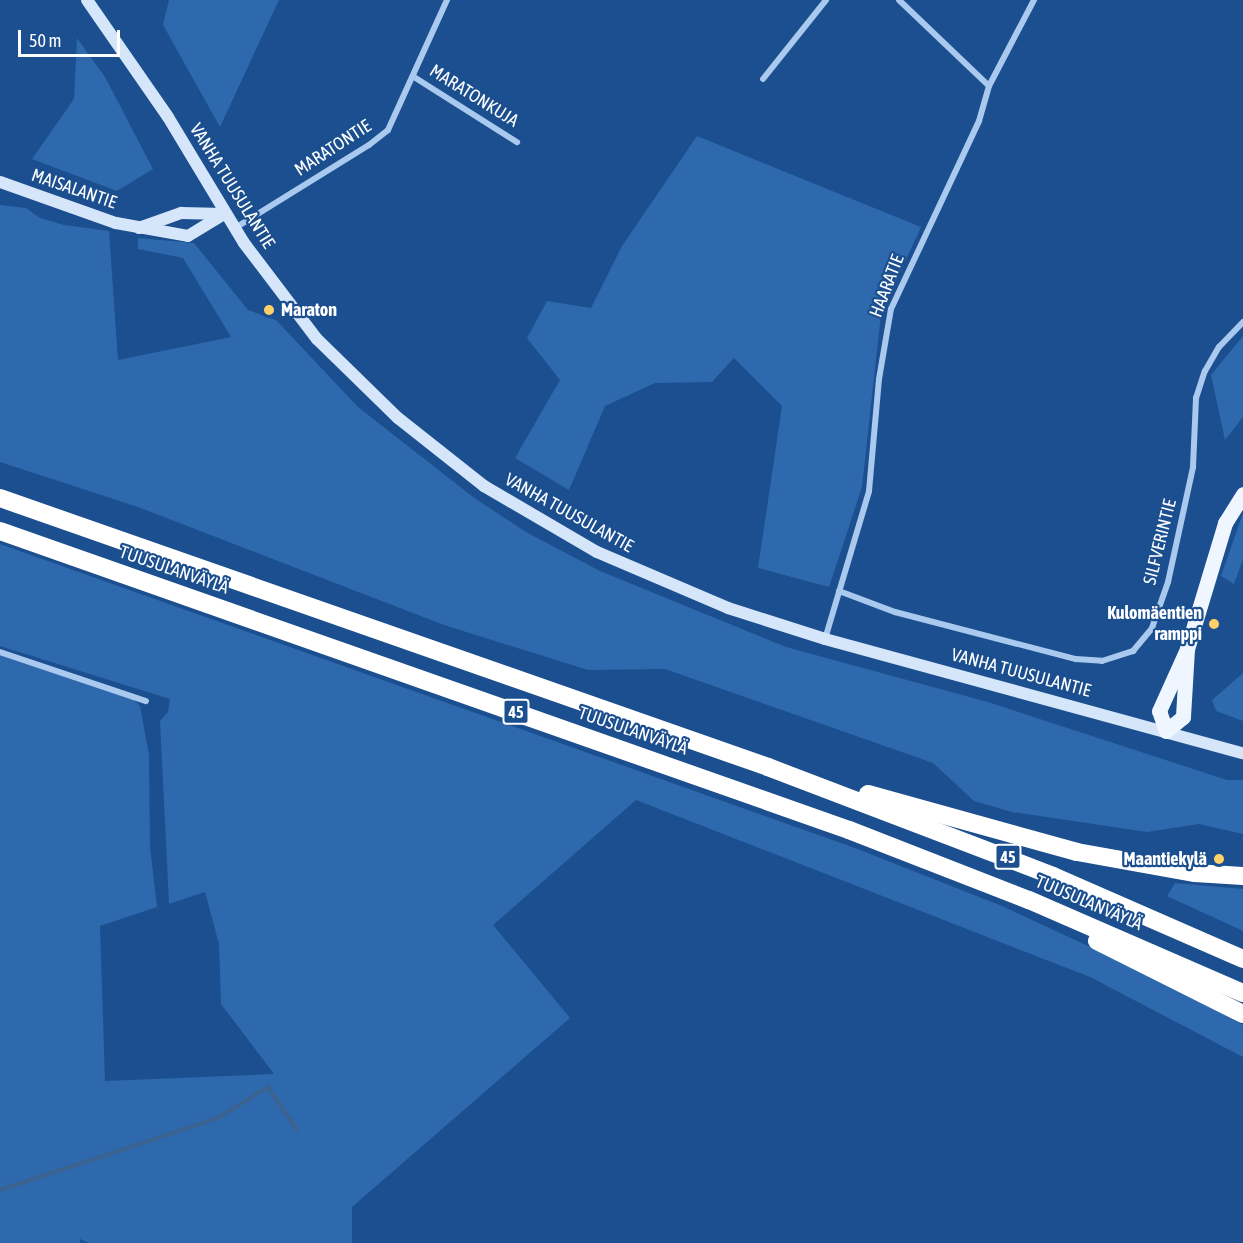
<!DOCTYPE html>
<html>
<head>
<meta charset="utf-8">
<style>
  body { margin:0 }
  #map { position:relative; width:1243px; height:1243px; overflow:hidden; background:#1b4f8f; font-family:"Asap Condensed",sans-serif }
  div>[style] { position:absolute }
  .green>* { inset:0; background:#2e69ad }
  .stream>* { height:4px; margin:-2px; padding:0 2px; transform-origin:2px; border-radius:2px; background:#3c6290 }
  .street>* { height:6px; margin:-3px; padding:0 3px; transform-origin:3px; border-radius:3px; background:#a9c9ee }
  .secondary>* { height:12px; margin:-6px; padding:0 6px; transform-origin:6px; border-radius:6px; background:#d6e6fa }
  .primary>* { height:15px; margin:-7.5px; padding:0 7.5px; transform-origin:7.5px; border-radius:7.5px; background:#f0f6ff }
  .highway>* { height:18px; margin:-9px; padding:0 9px; transform-origin:9px; border-radius:9px; background:#fff }
  .dots>* { width:16px; height:16px; translate:-50% -50%; box-sizing:border-box; border:3px solid #1b4f8f; border-radius:50% }
  span { translate:-50% -50%; white-space:nowrap; text-align:center; line-height:1.15; -webkit-text-stroke:4.5px #1b4f8f; paint-order:stroke }
  .shield-label span { padding:2px 4px; background:#1b4f8f; border:2px solid; border-radius:4px; -webkit-text-stroke-width:0 }
  .shield-label { font-size:16px; color:#fff; font-weight:700 }
  .street-label { font-size:18px; color:#fff }
  .poi-label { font-size:18px; color:#fff; font-weight:700 }
  .left { translate:0 -50%; text-align:left }
  .right { translate:-100% -50%; text-align:right }
  .scale { position:absolute; left:18px; top:30px; width:102px; height:27px; box-sizing:border-box; border:3px solid #fff; border-top:0; padding-left:8px; font-size:18px; line-height:21px; white-space:nowrap; color:#fff; -webkit-text-stroke:4px #1b4f8f; paint-order:stroke }
</style>
</head>
<body>
<div id="map">
  <div class="green">
    <i style="clip-path:polygon(169px 0,279px 0,220px 127px,163px 25px)"></i>
    <i style="clip-path:polygon(77px 38px,105px 77px,153px 169px,117px 191px,32px 159px,74px 99px)"></i>
    <i style="clip-path:polygon(697px 136px,921px 227px,881px 314px,862px 487px,829px 587px,758px 568px,782px 406px,734px 358px,712px 382px,655px 383px,605px 406px,569px 490px,515px 458px,560px 380px,527px 338px,547px 301px,591px 308px,622px 246px)"></i>
    <i style="clip-path:polygon(0 205px,26px 208px,40px 218px,64px 225px,109px 231px,118px 360px,231px 337px,183px 258px,138px 249px,138px 238px,194px 243px,248px 310px,276px 320px,358px 407px,473px 497px,526px 532px,600px 571px,786px 647px,988px 702px,1227px 780px,1243px 780px,1243px 834px,1199px 824px,1147px 832px,1012px 812px,974px 801px,933px 763px,665px 669px,588px 670px,444px 625px,138px 507px,0 462px)"></i>
    <i style="clip-path:polygon(1243px 336px,1243px 417px,1225px 440px,1211px 375px)"></i>
    <i style="clip-path:polygon(1243px 513px,1243px 559px,1234px 584px,1221px 576px)"></i>
    <i style="clip-path:polygon(0 544px,855px 848px,1002px 906px,1159px 979px,1243px 1025px,1243px 1057px,1090px 977px,636px 800px,493px 925px,570px 1018px,352px 1207px,352px 1243px,89px 1243px,80px 1239px,80px 1243px,0 1243px,0 655px,132px 698px,140px 706px,149px 755px,150px 847px,157px 907px,100px 926px,105px 1081px,274px 1074px,221px 1004px,219px 944px,205px 892px,169px 904px,160px 721px,168px 712px,170px 699px,0 646px)"></i>
    <i style="clip-path:polygon(1243px 673px,1243px 721px,1216px 711px,1212px 700px)"></i>
    <i style="clip-path:polygon(1175px 883px,1243px 889px,1243px 931px,1167px 896px)"></i>
  </div>
  <div class="stream">
    <i style="left:0;top:1190px;width:230px;rotate:-18.3deg"></i>
    <i style="left:218px;top:1118px;width:59px;rotate:-31.8deg"></i>
    <i style="left:268px;top:1087px;width:52px;rotate:56deg"></i>
  </div>
  <div class="street">
    <i style="left:899px;top:0;width:124px;rotate:43.7deg"></i>
    <i style="left:414px;top:77px;width:122px;rotate:32.3deg"></i>
    <i style="left:763px;top:79px;width:101px;rotate:-51.4deg"></i>
    <i style="left:235px;top:228px;width:158px;rotate:-31.8deg"></i>
    <i style="left:369px;top:145px;width:24px;rotate:-38deg"></i>
    <i style="left:388px;top:130px;width:143px;rotate:-65.6deg"></i>
    <i style="left:839px;top:591px;width:60px;rotate:20.6deg"></i>
    <i style="left:895px;top:612px;width:187px;rotate:14.6deg"></i>
    <i style="left:1076px;top:659px;width:26px;rotate:4deg"></i>
    <i style="left:1102px;top:661px;width:33px;rotate:-18deg"></i>
    <i style="left:1133px;top:651px;width:30px;rotate:-50deg"></i>
    <i style="left:1152px;top:628px;width:49px;rotate:-70.8deg"></i>
    <i style="left:1168px;top:582px;width:118px;rotate:-77.7deg"></i>
    <i style="left:1193px;top:467px;width:69px;rotate:-87.5deg"></i>
    <i style="left:1196px;top:398px;width:28px;rotate:-72deg"></i>
    <i style="left:1205px;top:371px;width:28px;rotate:-60deg"></i>
    <i style="left:1219px;top:347px;width:35px;rotate:-46deg"></i>
    <i style="left:825px;top:639px;width:154px;rotate:-73.4deg"></i>
    <i style="left:869px;top:491px;width:112px;rotate:-84.9deg"></i>
    <i style="left:879px;top:379px;width:71px;rotate:-80.3deg"></i>
    <i style="left:891px;top:309px;width:208px;rotate:-64.9deg"></i>
    <i style="left:979px;top:121px;width:36px;rotate:-74deg"></i>
    <i style="left:989px;top:86px;width:97px;rotate:-62.4deg"></i>
    <i style="left:0;top:652px;width:154px;rotate:18.6deg"></i>
  </div>
  <div class="secondary">
    <i style="left:87px;top:0;width:142px;rotate:55.3deg"></i>
    <i style="left:168px;top:117px;width:147px;rotate:58.9deg"></i>
    <i style="left:244px;top:243px;width:121px;rotate:52.8deg"></i>
    <i style="left:317px;top:339px;width:113px;rotate:44.3deg"></i>
    <i style="left:398px;top:418px;width:110px;rotate:38.3deg"></i>
    <i style="left:484px;top:486px;width:131px;rotate:30.3deg"></i>
    <i style="left:597px;top:552px;width:142px;rotate:23.1deg"></i>
    <i style="left:728px;top:608px;width:102px;rotate:17.7deg"></i>
    <i style="left:825px;top:639px;width:433px;rotate:15.3deg"></i>
    <i style="left:0;top:182px;width:123px;rotate:19.5deg"></i>
    <i style="left:116px;top:223px;width:73px;rotate:10.2deg"></i>
    <i style="left:188px;top:236px;width:42px;rotate:-31.4deg"></i>
    <i style="left:139px;top:228px;width:45px;rotate:-19.7deg"></i>
    <i style="left:181px;top:213px;width:43px;rotate:1.3deg"></i>
  </div>
  <div class="primary">
    <i style="left:1187px;top:649px;width:68px;rotate:93.4deg"></i>
    <i style="left:1183px;top:717px;width:22px;rotate:141deg"></i>
    <i style="left:1166px;top:731px;width:21px;rotate:-109deg"></i>
    <i style="left:1159px;top:711px;width:68px;rotate:-65.7deg"></i>
    <i style="left:1187px;top:649px;width:132px;rotate:-73.2deg"></i>
    <i style="left:1225px;top:523px;width:34px;rotate:-58deg"></i>
  </div>
  <div class="highway">
    <i style="left:0;top:498px;width:814px;rotate:19.3deg"></i>
    <i style="left:768px;top:767px;width:305px;rotate:20.9deg"></i>
    <i style="left:1053px;top:876px;width:207px;rotate:23.6deg"></i>
    <i style="left:0;top:531px;width:900px;rotate:19.4deg"></i>
    <i style="left:849px;top:830px;width:193px;rotate:21.3deg"></i>
    <i style="left:1029px;top:900px;width:233px;rotate:23.5deg"></i>
    <i style="left:868px;top:794px;width:217px;rotate:15.5deg"></i>
    <i style="left:1077px;top:852px;width:120px;rotate:10.1deg"></i>
    <i style="left:1195px;top:873px;width:48px;rotate:3.6deg"></i>
    <i style="left:1097px;top:941px;width:163px;rotate:26.6deg"></i>
  </div>
  <div class="dots">
    <i style="left:269px;top:310px;background:#ffd166"></i>
    <i style="left:1214px;top:624px;background:#ffd166"></i>
    <i style="left:1219px;top:859px;background:#ffd166"></i>
  </div>
  <div class="shield-label">
    <span style="left:516px;top:712px">45</span>
    <span style="left:1008px;top:857px">45</span>
  </div>
  <div class="street-label">
    <span style="left:474px;top:96px;rotate:32deg">MARATONKUJA</span>
    <span style="left:333px;top:148px;rotate:-33deg">MARATONTIE</span>
    <span style="left:232px;top:186px;rotate:58deg">VANHA TUUSULANTIE</span>
    <span style="left:74px;top:189px;rotate:19deg">MAISALANTIE</span>
    <span style="left:887px;top:286px;rotate:-69deg">HAARATIE</span>
    <span style="left:569px;top:513px;rotate:29deg">VANHA TUUSULANTIE</span>
    <span style="left:1160px;top:542px;rotate:-76deg">SILFVERINTIE</span>
    <span style="left:174px;top:570px;rotate:19deg">TUUSULANVÄYLÄ</span>
    <span style="left:1021px;top:673px;rotate:15deg">VANHA TUUSULANTIE</span>
    <span style="left:633px;top:731px;rotate:19deg">TUUSULANVÄYLÄ</span>
    <span style="left:1089px;top:903px;rotate:23deg">TUUSULANVÄYLÄ</span>
  </div>
  <div class="poi-label">
    <span class="left" style="left:281px;top:310px">Maraton</span>
    <span class="right" style="left:1202px;top:624px">Kulomäentien<br>ramppi</span>
    <span class="right" style="left:1207px;top:859px">Maantiekylä</span>
  </div>
  <div class="scale">50 m</div>
</div>
</body>
</html>
